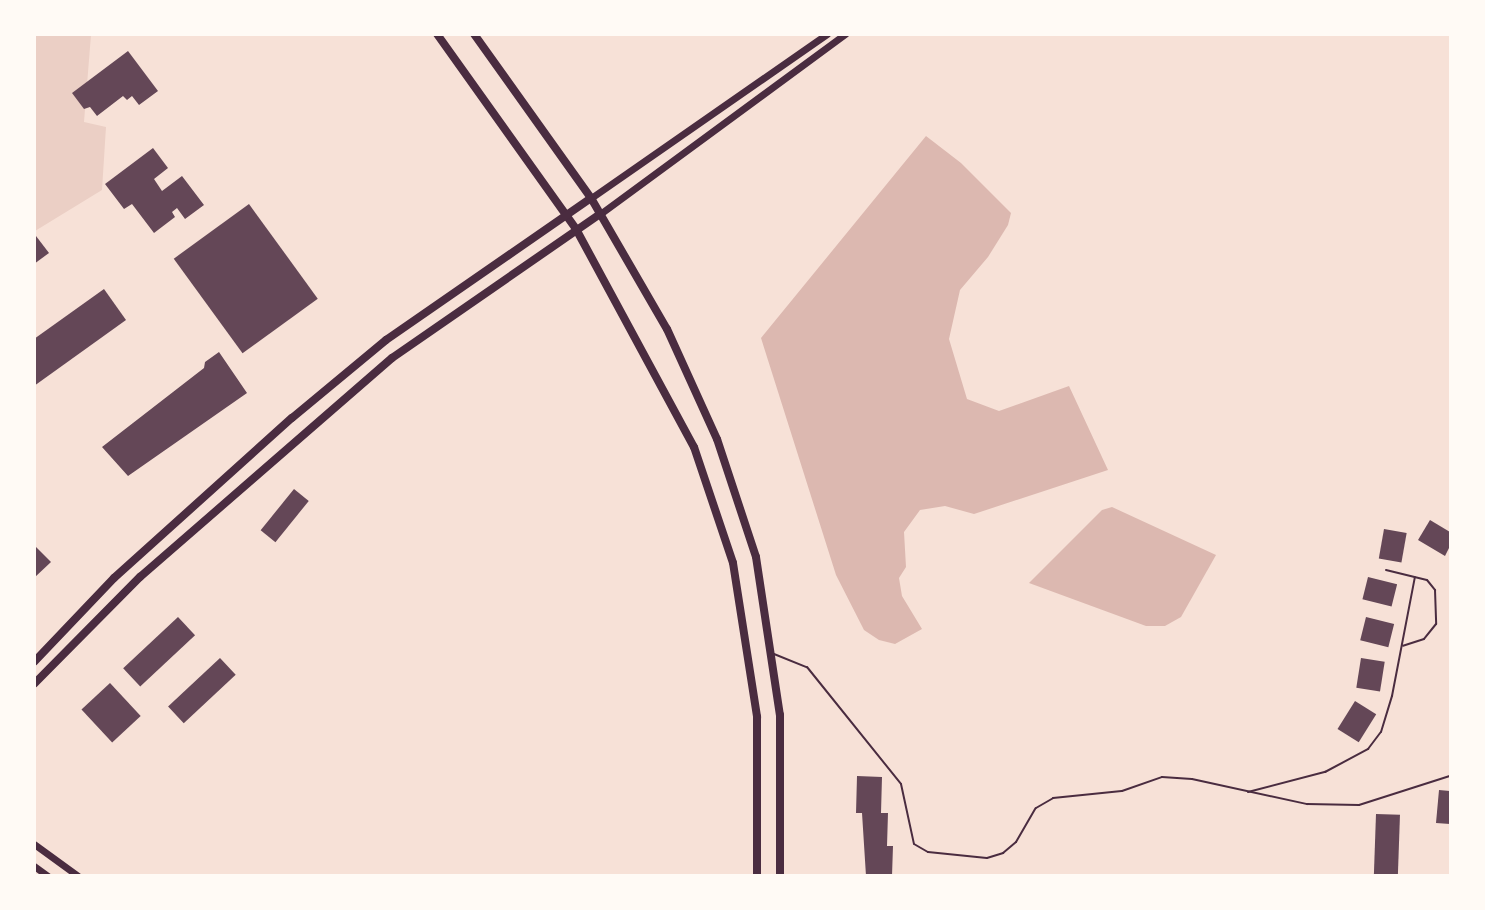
<!DOCTYPE html>
<html>
<head>
<meta charset="utf-8">
<style>
  body { margin:0 }
  #map { position:relative; width:1485px; height:910px; overflow:hidden; background:#f7e1d7; font-family:"Golos Text",sans-serif }
  div>[style] { position:absolute }
  .green>* { inset:0; background:#ebcfc5 }
  .water>* { inset:0; background:#dcb8b0 }
  .building>* { inset:0; background:#644757; transform-origin:0 0 }
  .service>* { height:2px; margin:-1px; padding:0 1px; transform-origin:1px; border-radius:1px; background:#4a2c40 }
  .secondary>* { height:7px; margin:-3.5px; padding:0 3.5px; transform-origin:3.5px; border-radius:3.5px; background:#4a2c40 }
  .primary>* { height:8px; margin:-4px; padding:0 4px; transform-origin:4px; border-radius:4px; background:#4a2c40 }
  span { translate:-50% -50%; white-space:nowrap; text-align:center; line-height:1.15; -webkit-text-stroke:5px #fffaf5; paint-order:stroke }
  .frame { position:absolute; inset:0; border:36px solid #fffaf5; pointer-events:none }
</style>
</head>
<body>
<div id="map">
  <div class="green">
    <i style="clip-path:polygon(35px 35px,91px 35px,84px 122px,106px 127px,102px 190px,35px 231px)"></i>
  </div>
  <div class="water">
    <i style="clip-path:polygon(926px 136px,961px 163px,1011px 213px,1008px 225px,988px 257px,960px 290px,949px 339px,967px 399px,999px 411px,1069px 386px,1108px 470px,974px 514px,945px 506px,920px 510px,904px 532px,906px 567px,899px 578px,902px 596px,922px 629px,895px 644px,879px 640px,864px 630px,836px 575px,761px 338px)"></i>
    <i style="clip-path:polygon(1112px 507px,1216px 555px,1181px 617px,1165px 626px,1146px 626px,1029px 583px,1102px 510px)"></i>
  </div>
  <div class="building">
    <i style="clip-path:polygon(128px 51px,158px 91px,139px 105px,132px 96px,127px 100px,123px 96px,97px 116px,90px 107px,84px 109px,72px 93px)"></i>
    <i style="clip-path:polygon(153px 148px,168px 168px,154px 179px,162px 191px,182px 176px,204px 205px,185px 219px,177px 208px,172px 212px,175px 217px,154px 233px,132px 204px,124px 209px,105px 184px)"></i>
    <i style="left:249px;top:204px;width:117px;height:93px;rotate:54deg"></i>
    <i style="clip-path:polygon(36px 236px,49px 253px,34px 264px,34px 237px)"></i>
    <i style="clip-path:polygon(104px 289px,126px 320px,34px 386px,34px 339px)"></i>
    <i style="clip-path:polygon(219px 352px,247px 393px,128px 476px,102px 447px,204px 368px,205px 362px)"></i>
    <i style="left:294px;top:489px;width:19px;height:53px;rotate:39deg"></i>
    <i style="clip-path:polygon(1430px 520px,1450px 532px,1450px 546px,1445px 556px,1418px 540px)"></i>
    <i style="left:1384px;top:529px;width:23px;height:30px;rotate:10deg"></i>
    <i style="clip-path:polygon(34px 545px,51px 562px,34px 578px)"></i>
    <i style="left:1368px;top:577px;width:30px;height:23px;rotate:14deg"></i>
    <i style="left:178px;top:617px;width:25px;height:75px;rotate:47deg"></i>
    <i style="left:1366px;top:617px;width:29px;height:24px;rotate:14deg"></i>
    <i style="left:220px;top:658px;width:23px;height:71px;rotate:47deg"></i>
    <i style="left:1361px;top:658px;width:24px;height:30px;rotate:9deg"></i>
    <i style="left:110px;top:683px;width:45px;height:39px;rotate:47deg"></i>
    <i style="left:1355px;top:701px;width:25px;height:33px;rotate:32deg"></i>
    <i style="clip-path:polygon(857px 776px,882px 777px,881px 813px,888px 813px,887px 846px,893px 846px,892px 876px,866px 876px,862px 813px,856px 813px)"></i>
    <i style="clip-path:polygon(1439px 790px,1450px 791px,1450px 824px,1436px 823px)"></i>
    <i style="left:1376px;top:814px;width:24px;height:62px;rotate:2deg"></i>
  </div>
  <div class="service">
    <i style="left:1386px;top:570px;width:42px;rotate:13.7deg"></i>
    <i style="left:1427px;top:580px;width:13px;rotate:51deg"></i>
    <i style="left:1435px;top:590px;width:34px;rotate:88deg"></i>
    <i style="left:1436px;top:624px;width:19px;rotate:129deg"></i>
    <i style="left:1424px;top:639px;width:22px;rotate:162deg"></i>
    <i style="left:774px;top:654px;width:35px;rotate:22deg"></i>
    <i style="left:807px;top:667px;width:150px;rotate:51.2deg"></i>
    <i style="left:901px;top:784px;width:61px;rotate:77.8deg"></i>
    <i style="left:914px;top:844px;width:16px;rotate:30deg"></i>
    <i style="left:928px;top:852px;width:59px;rotate:5.8deg"></i>
    <i style="left:987px;top:858px;width:17px;rotate:-17deg"></i>
    <i style="left:1003px;top:853px;width:17px;rotate:-40deg"></i>
    <i style="left:1016px;top:842px;width:39px;rotate:-60deg"></i>
    <i style="left:1036px;top:808px;width:20px;rotate:-30deg"></i>
    <i style="left:1053px;top:798px;width:69px;rotate:-5.8deg"></i>
    <i style="left:1122px;top:791px;width:42px;rotate:-19.3deg"></i>
    <i style="left:1162px;top:777px;width:30px;rotate:4deg"></i>
    <i style="left:1192px;top:779px;width:118px;rotate:12.3deg"></i>
    <i style="left:1307px;top:804px;width:52px;rotate:1.1deg"></i>
    <i style="left:1359px;top:805px;width:96px;rotate:-17.7deg"></i>
    <i style="left:1248px;top:792px;width:80px;rotate:-14.6deg"></i>
    <i style="left:1325px;top:772px;width:49px;rotate:-28.1deg"></i>
    <i style="left:1368px;top:749px;width:21px;rotate:-53deg"></i>
    <i style="left:1381px;top:732px;width:38px;rotate:-73deg"></i>
    <i style="left:1392px;top:696px;width:121px;rotate:-79.1deg"></i>
  </div>
  <div class="secondary">
    <i style="left:591px;top:198px;width:287px;rotate:-34.8deg"></i>
    <i style="left:600px;top:214px;width:304px;rotate:-36.3deg"></i>
    <i style="left:34px;top:844px;width:54px;rotate:36deg"></i>
    <i style="left:34px;top:866px;width:17px;rotate:36deg"></i>
  </div>
  <div class="primary">
    <i style="left:437px;top:34px;width:239px;rotate:54.5deg"></i>
    <i style="left:576px;top:229px;width:248px;rotate:61.6deg"></i>
    <i style="left:694px;top:447px;width:122px;rotate:71.4deg"></i>
    <i style="left:733px;top:563px;width:156px;rotate:81.1deg"></i>
    <i style="left:757px;top:717px;width:159px;rotate:90deg"></i>
    <i style="left:474px;top:34px;width:201px;rotate:54.5deg"></i>
    <i style="left:591px;top:198px;width:151px;rotate:59.9deg"></i>
    <i style="left:667px;top:329px;width:121px;rotate:65.6deg"></i>
    <i style="left:717px;top:439px;width:124px;rotate:71.7deg"></i>
    <i style="left:756px;top:557px;width:160px;rotate:81.4deg"></i>
    <i style="left:780px;top:715px;width:161px;rotate:90deg"></i>
    <i style="left:34px;top:662px;width:116px;rotate:-46.4deg"></i>
    <i style="left:114px;top:578px;width:239px;rotate:-42deg"></i>
    <i style="left:292px;top:418px;width:122px;rotate:-39.7deg"></i>
    <i style="left:386px;top:340px;width:249px;rotate:-34.7deg"></i>
    <i style="left:34px;top:684px;width:151px;rotate:-45.3deg"></i>
    <i style="left:140px;top:577px;width:334px;rotate:-41deg"></i>
    <i style="left:392px;top:358px;width:253px;rotate:-34.7deg"></i>
  </div>
  <div class="frame"></div>
</div>
</body>
</html>
